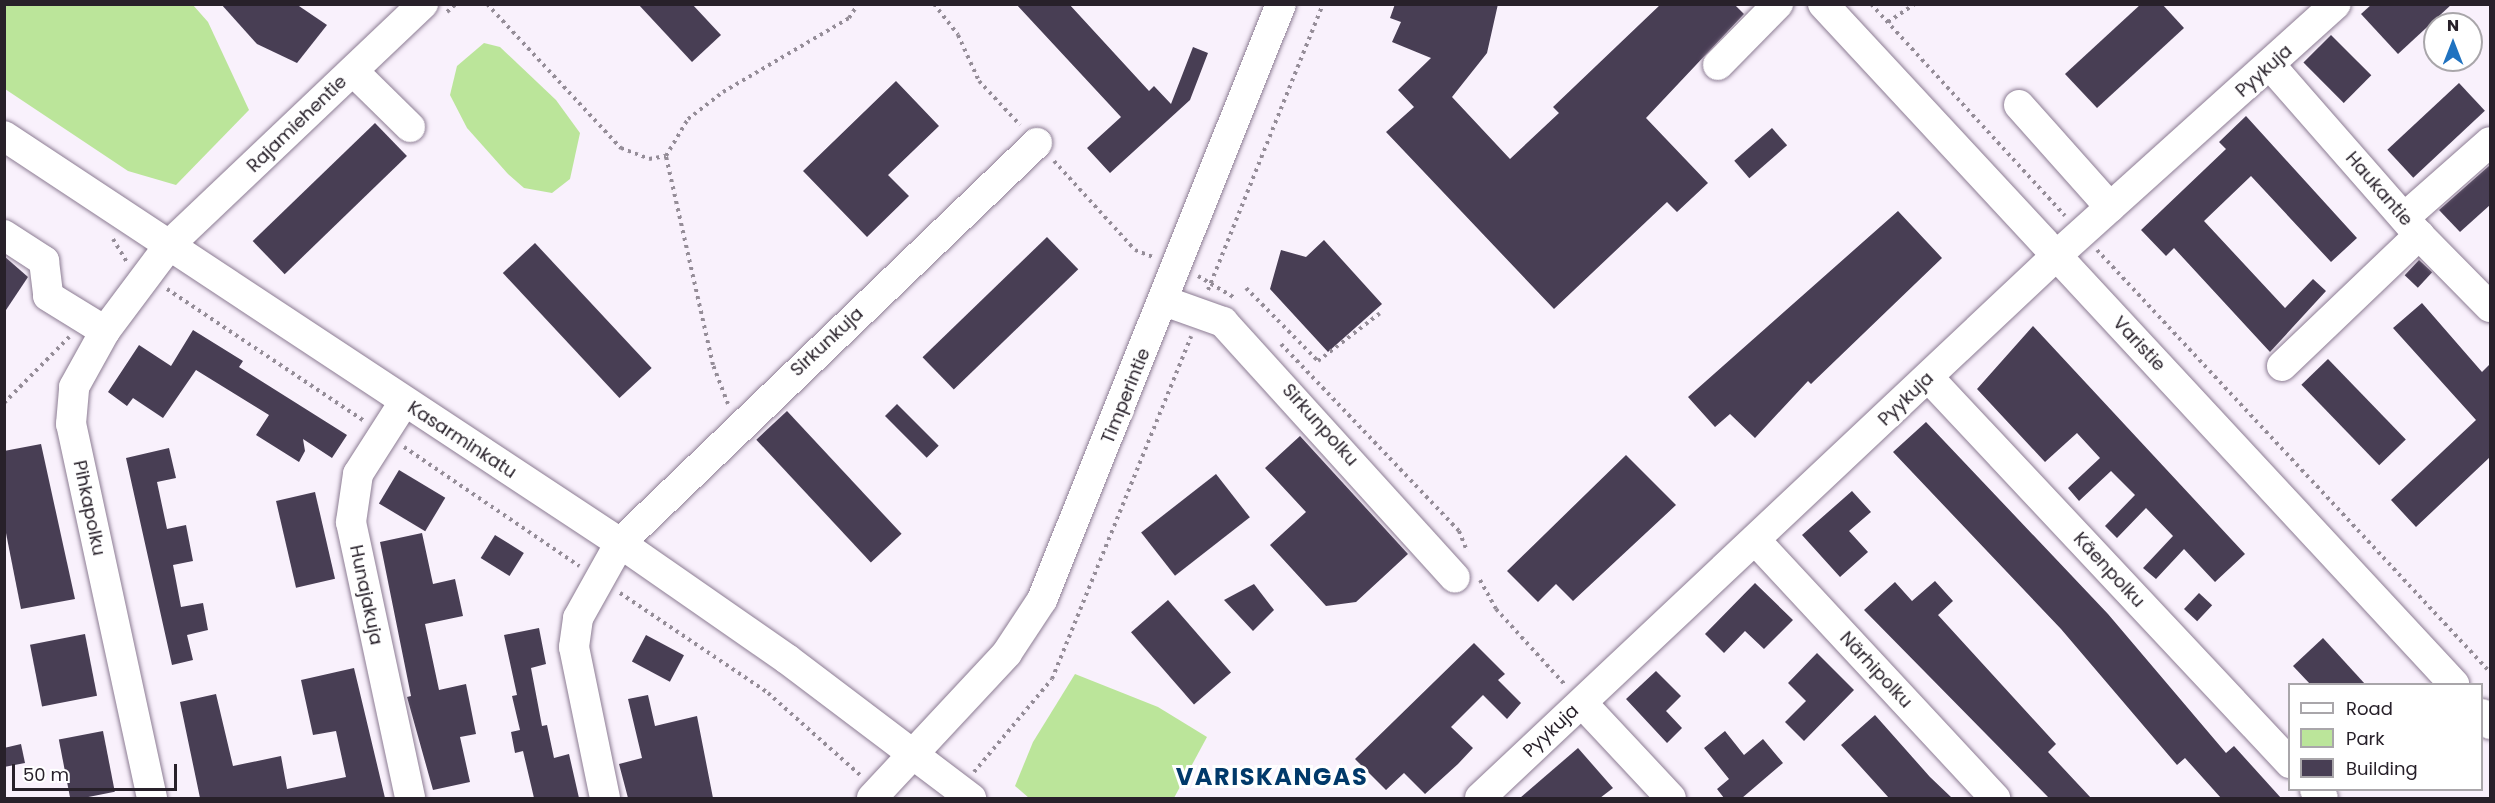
<!DOCTYPE html>
<html>
<head>
<meta charset="utf-8">
<style>
  body { margin:0 }
  #map { position:relative; width:2495px; height:803px; overflow:hidden; background:#f9f1fc; font-family:Poppins,sans-serif }
  div>[style] { position:absolute }
  .green>* { inset:0; background:#bbe59a }
  .building>* { inset:0; background:#483e54; transform-origin:0 0 }
  .path>* { height:4px; margin-top:-2px; transform-origin:0; background:repeating-linear-gradient(90deg,#958d98 0 3px,transparent 0 7.5px) }
  .roads { filter:drop-shadow(0 0 2px #8c7c93) drop-shadow(0 0 2px #8c7c93) }
  .minor>* { height:30px; margin:-15px; padding:0 15px; transform-origin:15px; border-radius:15px; background:#fff }
  span { translate:-50% -50%; white-space:nowrap; text-align:center; line-height:1.15; -webkit-text-stroke:6px #fff; paint-order:stroke }
  .street-label { font-size:18px; color:#28212a }
  .district-label { font-size:24px; color:#01396a; font-weight:700; letter-spacing:1.5px }
  .frame { position:absolute; inset:0; border:6px solid #28212a; pointer-events:none }
  .legend { position:absolute; left:2288px; top:683px; width:195px; height:108px; box-sizing:border-box; background:#fff; border:2px solid #a9a6aa; margin:0; padding:8px 10px; list-style:none; font-size:18px; color:#28212a }
  .legend li { display:flex; align-items:center; gap:12px; height:30px }
  .legend b { width:30px; border:2px solid #a9a6aa }
  .north { position:absolute; left:2423px; top:12px; width:60px; height:60px; box-sizing:border-box; background:#fff; border:2px solid #a9a6aa; border-radius:50%; rotate:0deg; font-size:16px; font-weight:700; line-height:24px; text-align:center; color:#28212a }
  .north::after { content:''; display:block; margin:auto; width:21px; height:27px; background:#1f72c0; clip-path:polygon(50% 0,100% 100%,50% 72%,0 100%) }
  .scale { position:absolute; left:12px; top:764px; width:165px; height:27px; box-sizing:border-box; border:3px solid #28212a; border-top:0; padding-left:8px; font-size:18px; line-height:21px; white-space:nowrap; color:#28212a; -webkit-text-stroke:4px #fff; paint-order:stroke }
</style>
</head>
<body>
<div id="map">
  <div class="green">
    <i style="clip-path:polygon(4px 5px,193px 5px,208px 22px,249px 110px,176px 185px,128px 171px,5px 89px)"></i>
    <i style="clip-path:polygon(484px 43px,500px 47px,556px 100px,580px 133px,570px 179px,552px 193px,524px 188px,508px 174px,467px 128px,450px 95px,457px 66px)"></i>
    <i style="clip-path:polygon(1075px 674px,1158px 707px,1207px 737px,1174px 798px,1029px 798px,1015px 786px,1033px 742px)"></i>
  </div>
  <div class="building">
    <i style="clip-path:polygon(221px 4px,296px 4px,327px 25px,297px 63px,257px 44px)"></i>
    <i style="clip-path:polygon(638px 4px,692px 4px,721px 35px,692px 62px)"></i>
    <i style="clip-path:polygon(1016px 4px,1069px 4px,1149px 91px,1154px 86px,1171px 104px,1193px 47px,1208px 53px,1190px 100px,1110px 173px,1087px 148px,1121px 117px)"></i>
    <i style="clip-path:polygon(1395px 4px,1498px 4px,1487px 53px,1452px 97px,1510px 159px,1559px 113px,1553px 107px,1661px 4px,1734px 4px,1744px 14px,1646px 118px,1708px 183px,1677px 212px,1667px 202px,1554px 309px,1386px 132px,1414px 107px,1398px 90px,1431px 58px,1392px 42px,1401px 22px,1390px 18px)"></i>
    <i style="clip-path:polygon(2141px 4px,2162px 4px,2184px 28px,2097px 108px,2065px 74px)"></i>
    <i style="clip-path:polygon(2372px 4px,2452px 4px,2398px 54px,2361px 14px)"></i>
    <i style="left:2331px;top:35px;width:57px;height:39px;rotate:45deg"></i>
    <i style="clip-path:polygon(896px 81px,939px 126px,888px 175px,909px 196px,867px 237px,803px 171px)"></i>
    <i style="left:2459px;top:83px;width:38px;height:98px;rotate:47deg"></i>
    <i style="clip-path:polygon(2246px 116px,2357px 238px,2331px 262px,2251px 176px,2204px 221px,2285px 308px,2313px 279px,2326px 291px,2270px 352px,2174px 248px,2166px 256px,2141px 230px,2226px 149px,2219px 142px)"></i>
    <i style="left:375px;top:123px;width:46px;height:170px;rotate:46deg"></i>
    <i style="left:1772px;top:128px;width:23px;height:50px;rotate:49deg"></i>
    <i style="clip-path:polygon(2490px 165px,2490px 205px,2460px 232px,2439px 210px)"></i>
    <i style="clip-path:polygon(1898px 211px,1942px 258px,1811px 384px,1808px 381px,1755px 438px,1730px 414px,1715px 427px,1688px 397px)"></i>
    <i style="left:1047px;top:237px;width:45px;height:173px;rotate:46deg"></i>
    <i style="clip-path:polygon(1324px 240px,1382px 304px,1328px 352px,1270px 289px,1281px 250px,1306px 257px)"></i>
    <i style="left:535px;top:243px;width:171px;height:44px;rotate:47deg"></i>
    <i style="clip-path:polygon(4px 256px,28px 277px,4px 313px)"></i>
    <i style="left:2419px;top:260px;width:18px;height:21px;rotate:43deg"></i>
    <i style="clip-path:polygon(2422px 303px,2482px 372px,2490px 364px,2490px 457px,2416px 527px,2391px 500px,2476px 420px,2393px 328px)"></i>
    <i style="clip-path:polygon(2033px 326px,2245px 554px,2215px 582px,2184px 549px,2156px 579px,2143px 568px,2173px 536px,2146px 508px,2117px 538px,2105px 526px,2135px 495px,2111px 471px,2079px 501px,2068px 488px,2100px 458px,2077px 433px,2045px 462px,1977px 389px)"></i>
    <i style="clip-path:polygon(193px 330px,243px 361px,239px 367px,347px 435px,332px 458px,303px 439px,305px 451px,299px 462px,256px 435px,269px 415px,196px 370px,163px 418px,133px 398px,127px 406px,108px 392px,139px 345px,171px 366px)"></i>
    <i style="left:2328px;top:359px;width:112px;height:37px;rotate:46deg"></i>
    <i style="left:897px;top:404px;width:59px;height:17px;rotate:45deg"></i>
    <i style="left:787px;top:411px;width:168px;height:42px;rotate:47deg"></i>
    <i style="clip-path:polygon(1926px 422px,2108px 614px,2226px 753px,2234px 746px,2281px 798px,2221px 798px,2185px 758px,2177px 765px,2061px 629px,1893px 452px)"></i>
    <i style="clip-path:polygon(1300px 436px,1408px 554px,1356px 602px,1326px 606px,1270px 545px,1306px 512px,1265px 468px)"></i>
    <i style="clip-path:polygon(41px 444px,75px 599px,21px 609px,4px 523px,4px 451px)"></i>
    <i style="clip-path:polygon(169px 448px,176px 478px,157px 482px,167px 529px,186px 525px,193px 561px,173px 565px,181px 607px,203px 603px,208px 630px,187px 635px,193px 660px,172px 665px,126px 458px)"></i>
    <i style="clip-path:polygon(1626px 455px,1676px 505px,1573px 601px,1556px 584px,1538px 602px,1507px 571px)"></i>
    <i style="left:399px;top:470px;width:54px;height:39px;rotate:31deg"></i>
    <i style="left:1216px;top:474px;width:55px;height:95px;rotate:52deg"></i>
    <i style="clip-path:polygon(1852px 491px,1871px 512px,1849px 531px,1868px 552px,1840px 577px,1802px 535px)"></i>
    <i style="left:315px;top:492px;width:89px;height:40px;rotate:77deg"></i>
    <i style="clip-path:polygon(422px 533px,433px 584px,455px 579px,463px 616px,425px 624px,439px 690px,466px 684px,476px 734px,460px 737px,470px 782px,433px 790px,407px 697px,411px 696px,380px 542px)"></i>
    <i style="left:495px;top:535px;width:34px;height:27px;rotate:32deg"></i>
    <i style="clip-path:polygon(1935px 581px,1953px 601px,1938px 615px,2056px 744px,2048px 752px,2091px 798px,2049px 798px,1864px 610px,1895px 582px,1912px 601px)"></i>
    <i style="clip-path:polygon(1755px 583px,1793px 620px,1764px 649px,1745px 631px,1724px 653px,1705px 634px)"></i>
    <i style="clip-path:polygon(1254px 584px,1274px 610px,1253px 631px,1224px 600px)"></i>
    <i style="left:2199px;top:593px;width:18px;height:22px;rotate:43deg"></i>
    <i style="left:1168px;top:600px;width:96px;height:49px;rotate:49deg"></i>
    <i style="clip-path:polygon(539px 628px,546px 664px,531px 668px,542px 726px,547px 725px,554px 758px,569px 754px,579px 798px,534px 798px,523px 751px,515px 753px,511px 732px,520px 730px,512px 696px,517px 695px,504px 635px)"></i>
    <i style="left:85px;top:634px;width:63px;height:56px;rotate:79deg"></i>
    <i style="left:646px;top:635px;width:43px;height:30px;rotate:28deg"></i>
    <i style="clip-path:polygon(2323px 638px,2365px 684px,2310px 684px,2293px 666px)"></i>
    <i style="clip-path:polygon(1474px 643px,1505px 674px,1498px 680px,1521px 703px,1507px 719px,1483px 695px,1451px 727px,1473px 748px,1458px 764px,1425px 794px,1404px 773px,1386px 790px,1355px 759px)"></i>
    <i style="clip-path:polygon(1817px 653px,1854px 690px,1804px 741px,1785px 722px,1806px 701px,1788px 683px)"></i>
    <i style="clip-path:polygon(354px 668px,385px 798px,200px 798px,180px 702px,216px 694px,233px 766px,281px 756px,287px 789px,346px 777px,336px 731px,313px 735px,301px 680px)"></i>
    <i style="clip-path:polygon(1656px 671px,1681px 696px,1666px 711px,1682px 728px,1667px 743px,1626px 699px)"></i>
    <i style="clip-path:polygon(648px 695px,655px 726px,697px 716px,713px 798px,628px 798px,619px 764px,642px 758px,628px 699px)"></i>
    <i style="clip-path:polygon(1875px 715px,1930px 777px,1952px 798px,1889px 798px,1841px 745px)"></i>
    <i style="left:103px;top:731px;width:62px;height:45px;rotate:79deg"></i>
    <i style="clip-path:polygon(1725px 731px,1744px 755px,1763px 739px,1783px 763px,1742px 798px,1724px 798px,1717px 789px,1729px 779px,1704px 748px)"></i>
    <i style="clip-path:polygon(21px 744px,25px 763px,4px 767px,4px 748px)"></i>
    <i style="clip-path:polygon(1578px 748px,1613px 788px,1600px 798px,1520px 798px)"></i>
  </div>
  <div class="path">
    <i style="left:487px;top:4px;width:197px;rotate:47.1deg"></i>
    <i style="left:621px;top:148px;width:30px;rotate:21deg"></i>
    <i style="left:649px;top:159px;width:17px;rotate:-10deg"></i>
    <i style="left:934px;top:4px;width:39px;rotate:52deg"></i>
    <i style="left:958px;top:35px;width:51px;rotate:65.5deg"></i>
    <i style="left:979px;top:81px;width:60px;rotate:47deg"></i>
    <i style="left:1871px;top:4px;width:287px;rotate:47.5deg"></i>
    <i style="left:447px;top:12px;width:12px;rotate:-42deg"></i>
    <i style="left:1888px;top:22px;width:32px;rotate:-34deg"></i>
    <i style="left:1054px;top:161px;width:120px;rotate:47.7deg"></i>
    <i style="left:1135px;top:250px;width:19px;rotate:21deg"></i>
    <i style="left:113px;top:239px;width:26px;rotate:59deg"></i>
    <i style="left:2097px;top:250px;width:577px;rotate:47.04deg"></i>
    <i style="left:1198px;top:276px;width:43px;rotate:30.7deg"></i>
    <i style="left:1246px;top:288px;width:103px;rotate:45.4deg"></i>
    <i style="left:1318px;top:361px;width:78px;rotate:-37.7deg"></i>
    <i style="left:167px;top:289px;width:236px;rotate:33.8deg"></i>
    <i style="left:1208px;top:290px;width:308px;rotate:-68.1deg"></i>
    <i style="left:1281px;top:344px;width:258px;rotate:46.4deg"></i>
    <i style="left:1459px;top:531px;width:22px;rotate:68deg"></i>
    <i style="left:4px;top:403px;width:93px;rotate:-45.4deg"></i>
    <i style="left:728px;top:404px;width:42px;rotate:-111deg"></i>
    <i style="left:713px;top:365px;width:214px;rotate:-102.7deg"></i>
    <i style="left:666px;top:156px;width:43px;rotate:-59.3deg"></i>
    <i style="left:688px;top:119px;width:44px;rotate:-37.6deg"></i>
    <i style="left:723px;top:92px;width:146px;rotate:-30.4deg"></i>
    <i style="left:849px;top:18px;width:17px;rotate:-57deg"></i>
    <i style="left:404px;top:447px;width:212px;rotate:34.2deg"></i>
    <i style="left:1480px;top:580px;width:33px;rotate:61deg"></i>
    <i style="left:1496px;top:609px;width:104px;rotate:47.7deg"></i>
    <i style="left:620px;top:593px;width:179px;rotate:34deg"></i>
    <i style="left:768px;top:693px;width:123px;rotate:41.7deg"></i>
    <i style="left:974px;top:772px;width:121px;rotate:-50deg"></i>
    <i style="left:1052px;top:679px;width:370px;rotate:-67.9deg"></i>
  </div>
  <div class="roads">
    <div class="minor">
      <i style="left:1823px;top:4px;width:928px;rotate:47.14deg"></i>
      <i style="left:1718px;top:65px;width:86px;rotate:-45.5deg"></i>
      <i style="left:2271px;top:66px;width:225px;rotate:48.8deg"></i>
      <i style="left:2419px;top:235px;width:101px;rotate:45.4deg"></i>
      <i style="left:353px;top:71px;width:80px;rotate:44.5deg"></i>
      <i style="left:2019px;top:105px;width:137px;rotate:48.3deg"></i>
      <i style="left:4px;top:136px;width:738px;rotate:33.45deg"></i>
      <i style="left:620px;top:543px;width:203px;rotate:34.8deg"></i>
      <i style="left:787px;top:659px;width:231px;rotate:37.1deg"></i>
      <i style="left:2405px;top:217px;width:113px;rotate:-41.4deg"></i>
      <i style="left:4px;top:235px;width:48px;rotate:33deg"></i>
      <i style="left:44px;top:261px;width:35px;rotate:83deg"></i>
      <i style="left:48px;top:296px;width:67px;rotate:31.6deg"></i>
      <i style="left:1164px;top:301px;width:63px;rotate:19.6deg"></i>
      <i style="left:1223px;top:322px;width:345px;rotate:47.8deg"></i>
      <i style="left:2282px;top:366px;width:190px;rotate:-43.7deg"></i>
      <i style="left:1929px;top:378px;width:528px;rotate:46.84deg"></i>
      <i style="left:404px;top:402px;width:85px;rotate:122.6deg"></i>
      <i style="left:358px;top:474px;width:49px;rotate:98.3deg"></i>
      <i style="left:351px;top:522px;width:282px;rotate:77.9deg"></i>
      <i style="left:1757px;top:542px;width:350px;rotate:47.1deg"></i>
      <i style="left:1582px;top:703px;width:130px;rotate:46.9deg"></i>
      <i style="left:2482px;top:714px;width:13px;rotate:51deg"></i>
      <i style="left:2315px;top:790px;width:11px;rotate:45deg"></i>
      <i style="left:152px;top:798px;width:383px;rotate:-102.2deg"></i>
      <i style="left:71px;top:424px;width:37px;rotate:-85deg"></i>
      <i style="left:74px;top:387px;width:64px;rotate:-61deg"></i>
      <i style="left:105px;top:331px;width:109px;rotate:-53.2deg"></i>
      <i style="left:170px;top:244px;width:349px;rotate:-43.5deg"></i>
      <i style="left:605px;top:798px;width:154px;rotate:-101.6deg"></i>
      <i style="left:574px;top:647px;width:29px;rotate:-82deg"></i>
      <i style="left:578px;top:618px;width:86px;rotate:-60.8deg"></i>
      <i style="left:620px;top:543px;width:578px;rotate:-43.81deg"></i>
      <i style="left:872px;top:798px;width:198px;rotate:-47deg"></i>
      <i style="left:1007px;top:653px;width:64px;rotate:-56.6deg"></i>
      <i style="left:1042px;top:600px;width:642px;rotate:-68.15deg"></i>
      <i style="left:1480px;top:798px;width:792px;rotate:-43.26deg"></i>
      <i style="left:2057px;top:255px;width:375px;rotate:-42deg"></i>
    </div>
  </div>
  <div class="street-label">
    <span style="left:2264px;top:71px;rotate:-42deg">Pyykuja</span>
    <span style="left:297px;top:124px;rotate:-44deg">Rajamiehentie</span>
    <span style="left:2379px;top:189px;rotate:49deg">Haukantie</span>
    <span style="left:827px;top:342px;rotate:-43deg">Sirkunkuja</span>
    <span style="left:2139px;top:344px;rotate:47deg">Varistie</span>
    <span style="left:1126px;top:396px;rotate:-68deg">Timperintie</span>
    <span style="left:1906px;top:399px;rotate:-44deg">Pyykuja</span>
    <span style="left:1320px;top:425px;rotate:48deg">Sirkunpolku</span>
    <span style="left:462px;top:440px;rotate:33deg">Kasarminkatu</span>
    <span style="left:89px;top:508px;rotate:78deg">Pihkapolku</span>
    <span style="left:2109px;top:570px;rotate:47deg">Käenpolku</span>
    <span style="left:366px;top:595px;rotate:78deg">Hunajakuja</span>
    <span style="left:1876px;top:670px;rotate:47deg">Närhipolku</span>
    <span style="left:1551px;top:731px;rotate:-43deg">Pyykuja</span>
  </div>
  <div class="district-label">
    <span style="left:1272px;top:777px">VARISKANGAS</span>
  </div>
  <div class="frame"></div>
  <ul class="legend">
  <li><b style="height:8px;background:#fff"></b>Road</li>
  <li><b style="height:16px;background:#bbe59a"></b>Park</li>
  <li><b style="height:16px;background:#483e54"></b>Building</li>
  </ul>
  <div class="north">N</div>
  <div class="scale">50 m</div>
</div>
</body>
</html>
